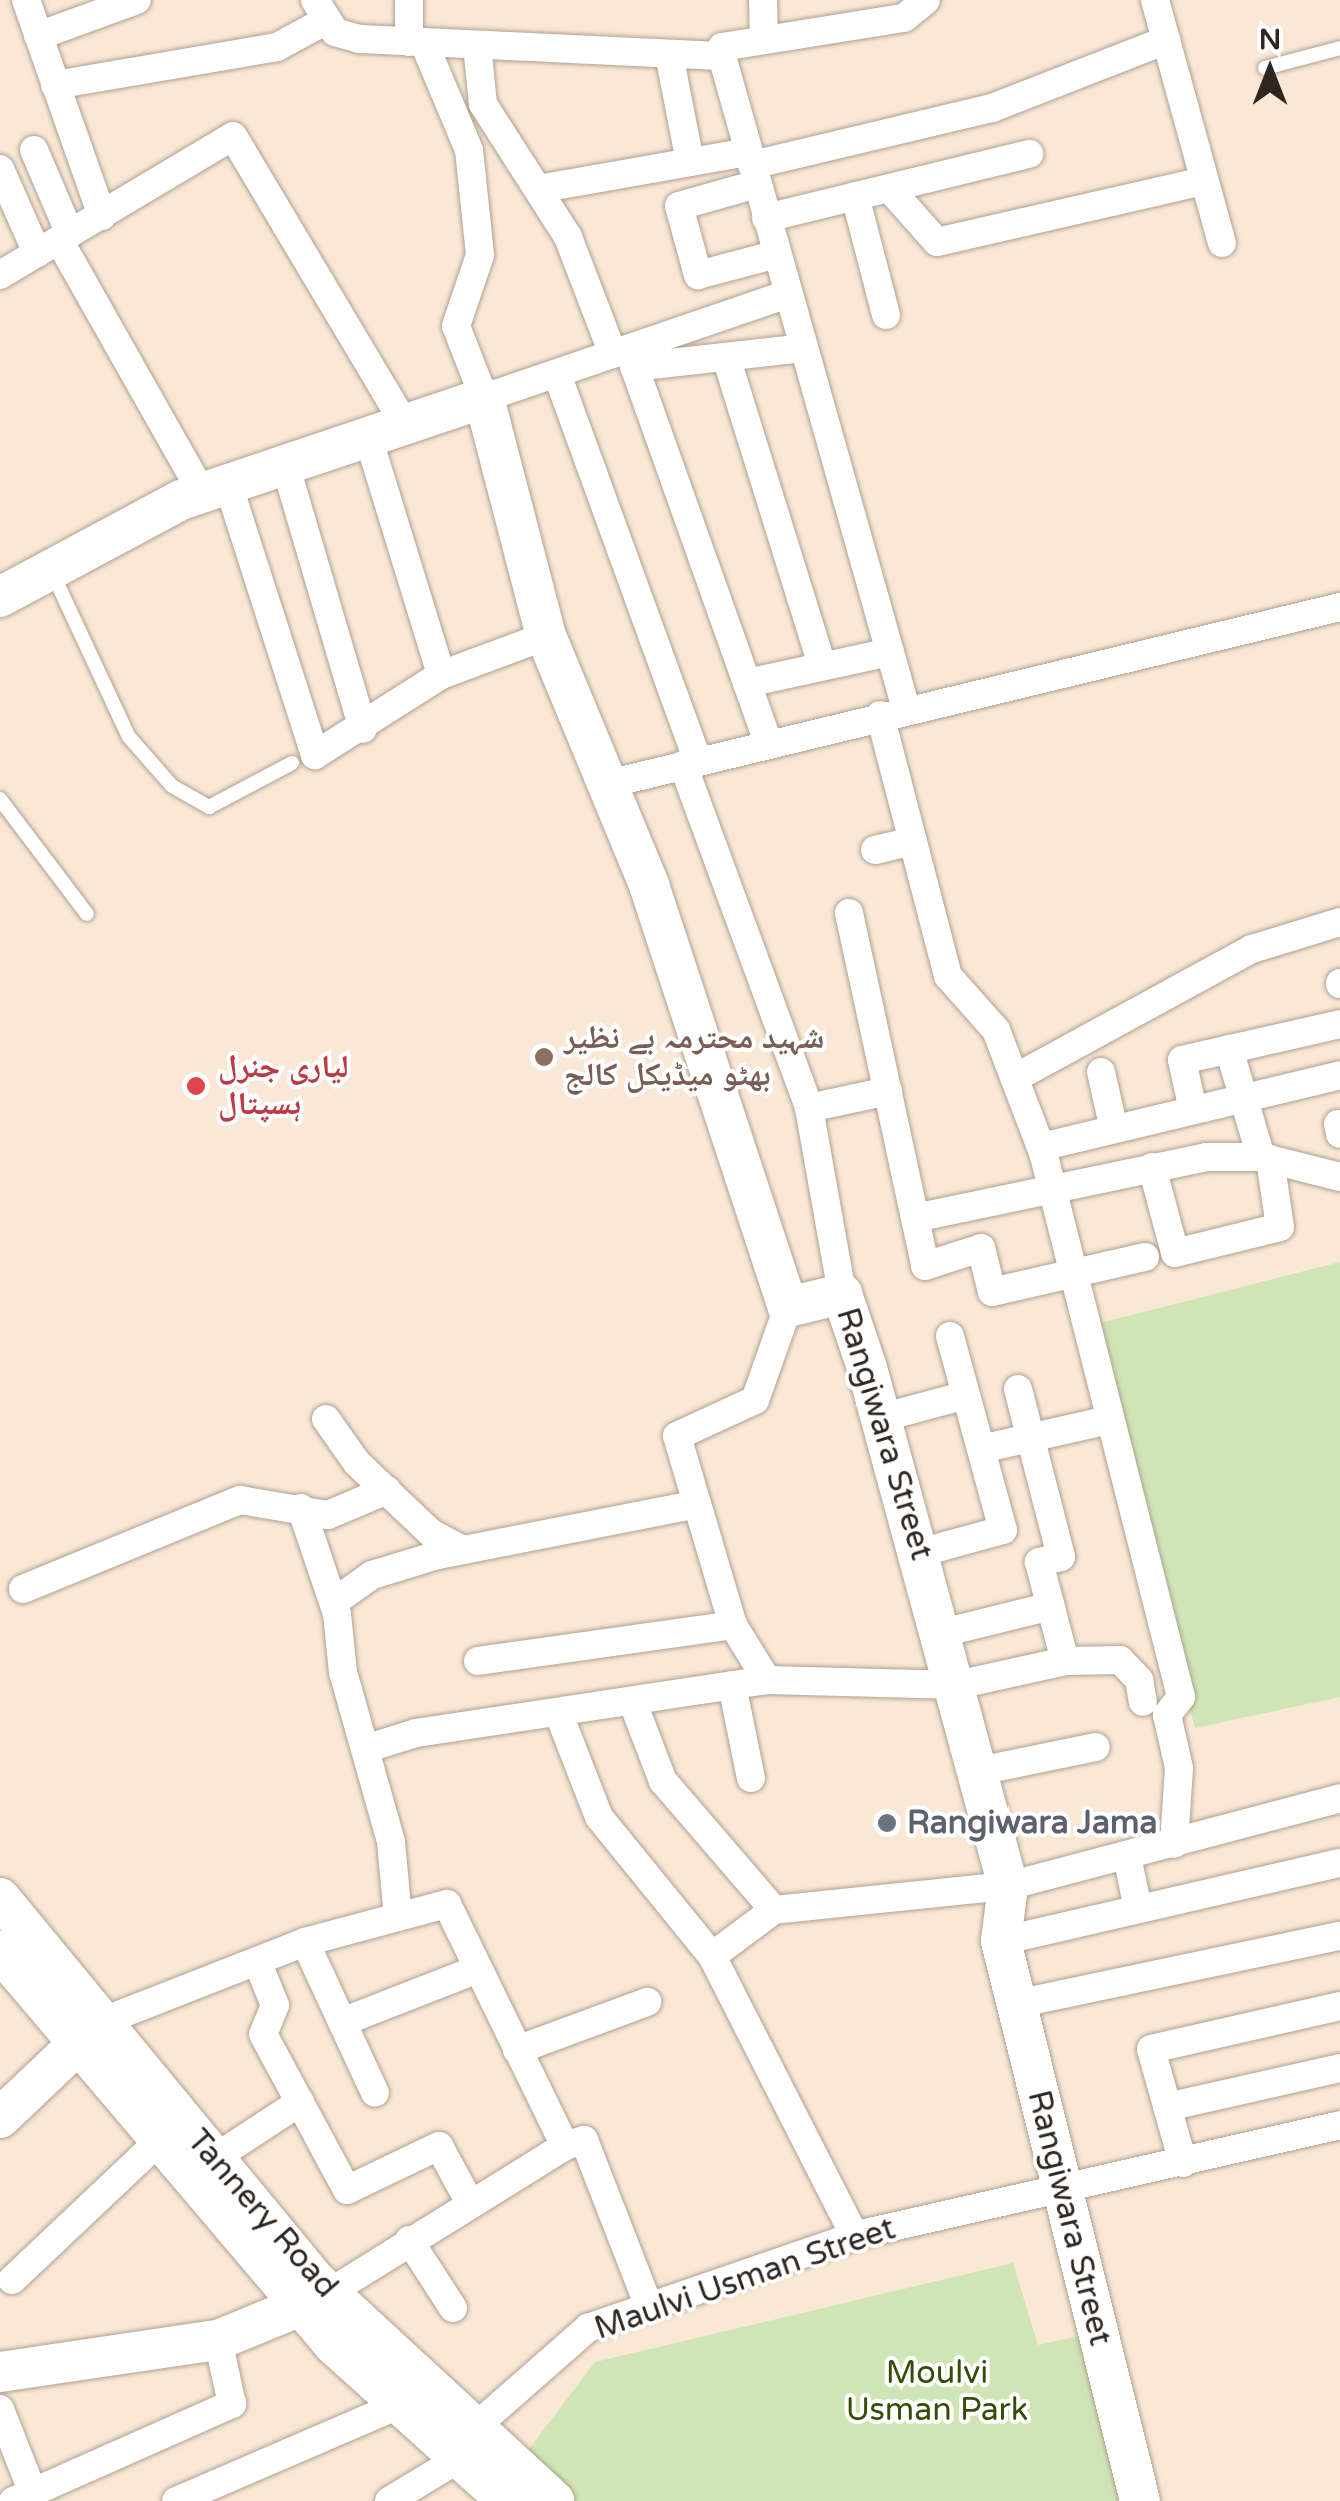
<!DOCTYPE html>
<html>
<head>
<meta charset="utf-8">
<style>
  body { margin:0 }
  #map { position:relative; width:1340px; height:2501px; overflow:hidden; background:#f9e8d6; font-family:"Varela Round","Noto Naskh Arabic",sans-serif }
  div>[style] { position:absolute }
  .green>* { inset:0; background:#d0e5b5 }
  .roads { filter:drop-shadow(0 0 2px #b0a090) drop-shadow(0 0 2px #b0a090) }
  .lane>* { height:14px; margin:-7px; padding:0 7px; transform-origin:7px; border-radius:7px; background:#fff }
  .street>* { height:28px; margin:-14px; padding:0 14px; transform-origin:14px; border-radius:14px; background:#fff }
  .secondary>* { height:40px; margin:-20px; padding:0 20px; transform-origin:20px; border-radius:20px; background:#fff }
  .dots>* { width:28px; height:28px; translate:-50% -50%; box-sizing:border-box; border:5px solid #fff; border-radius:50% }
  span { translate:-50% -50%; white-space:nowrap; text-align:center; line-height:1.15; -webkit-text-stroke:8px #fff; paint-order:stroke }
  .education-label { font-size:32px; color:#785e54; font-weight:700 }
  .left { translate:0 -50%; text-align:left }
  .health-label { font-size:32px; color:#be3a42; font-weight:700 }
  .street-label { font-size:32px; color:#2e2721 }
  .worship-label { font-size:32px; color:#5b616d; font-weight:700 }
  .park-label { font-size:32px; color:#364b07 }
  .north { position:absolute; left:1220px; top:20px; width:100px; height:100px; -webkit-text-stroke:8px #fff; paint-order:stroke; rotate:0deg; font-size:28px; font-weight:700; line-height:40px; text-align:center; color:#2e2721 }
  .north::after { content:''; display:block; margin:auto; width:35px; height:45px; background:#2e2721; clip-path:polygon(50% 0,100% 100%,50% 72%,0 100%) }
</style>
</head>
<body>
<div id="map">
  <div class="green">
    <i style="clip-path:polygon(1340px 1262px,1340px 1697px,1195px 1728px,1084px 1327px)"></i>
    <i style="clip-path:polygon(1013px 2263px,1038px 2345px,1097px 2332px,1140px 2501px,554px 2501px,516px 2466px,595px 2362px)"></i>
  </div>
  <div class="roads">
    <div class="lane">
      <i style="left:1265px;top:68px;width:78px;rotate:-14.9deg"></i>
      <i style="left:51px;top:570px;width:184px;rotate:65deg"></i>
      <i style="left:129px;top:737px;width:65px;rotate:48.7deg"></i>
      <i style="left:172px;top:786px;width:43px;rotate:29.6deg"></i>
      <i style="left:209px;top:807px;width:94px;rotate:-27.9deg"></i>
      <i style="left:0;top:799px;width:144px;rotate:52.9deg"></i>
    </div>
    <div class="street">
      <i style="left:26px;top:0;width:229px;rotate:70.6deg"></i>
      <i style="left:315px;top:0;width:38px;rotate:58deg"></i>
      <i style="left:335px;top:32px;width:25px;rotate:16deg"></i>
      <i style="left:359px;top:39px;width:363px;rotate:2.7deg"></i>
      <i style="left:722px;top:56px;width:678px;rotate:74.26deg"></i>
      <i style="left:763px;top:0;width:40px;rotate:88.6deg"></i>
      <i style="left:1155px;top:0;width:252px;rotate:74.6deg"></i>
      <i style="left:38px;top:36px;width:105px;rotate:-20deg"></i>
      <i style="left:409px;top:42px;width:42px;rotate:-90deg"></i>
      <i style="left:424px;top:43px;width:116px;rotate:67.2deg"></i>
      <i style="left:469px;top:150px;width:106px;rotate:84deg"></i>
      <i style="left:480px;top:255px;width:75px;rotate:108.7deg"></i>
      <i style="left:456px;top:326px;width:77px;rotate:68.7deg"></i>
      <i style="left:484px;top:398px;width:321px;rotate:-18.9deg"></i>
      <i style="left:477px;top:45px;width:59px;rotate:84.2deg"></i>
      <i style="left:483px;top:104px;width:158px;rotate:57.4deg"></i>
      <i style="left:568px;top:237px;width:125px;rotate:69deg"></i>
      <i style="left:669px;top:54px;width:110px;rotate:79deg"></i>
      <i style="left:722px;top:56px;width:9px;rotate:-90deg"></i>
      <i style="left:722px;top:47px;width:184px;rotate:-9.1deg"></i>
      <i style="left:904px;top:18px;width:28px;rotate:-39deg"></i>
      <i style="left:55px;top:85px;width:225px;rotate:-9.7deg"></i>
      <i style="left:277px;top:47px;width:57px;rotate:-28.4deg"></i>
      <i style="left:34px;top:150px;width:91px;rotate:66.8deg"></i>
      <i style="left:752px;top:165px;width:247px;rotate:-13.4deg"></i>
      <i style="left:992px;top:108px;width:187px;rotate:-21.3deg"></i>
      <i style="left:0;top:169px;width:92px;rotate:66.2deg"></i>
      <i style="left:757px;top:184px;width:81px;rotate:164.2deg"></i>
      <i style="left:679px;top:206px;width:72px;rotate:74.6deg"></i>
      <i style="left:698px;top:275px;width:82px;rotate:-14.9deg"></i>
      <i style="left:889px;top:188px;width:72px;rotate:48.4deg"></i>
      <i style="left:937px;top:242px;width:274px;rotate:-12.9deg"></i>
      <i style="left:538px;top:189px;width:213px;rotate:-10deg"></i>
      <i style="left:855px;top:196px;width:123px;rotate:75.4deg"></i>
      <i style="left:766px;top:218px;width:271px;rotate:-13.7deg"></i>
      <i style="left:59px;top:240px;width:291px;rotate:60.5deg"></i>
      <i style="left:0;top:275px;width:271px;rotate:-30.8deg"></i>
      <i style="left:233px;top:136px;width:336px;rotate:59.2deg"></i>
      <i style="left:628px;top:349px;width:418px;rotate:70.4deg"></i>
      <i style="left:726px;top:357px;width:323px;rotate:72.7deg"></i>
      <i style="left:634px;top:367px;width:170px;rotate:-6.4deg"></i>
      <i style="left:557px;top:374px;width:412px;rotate:70deg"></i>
      <i style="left:368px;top:437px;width:249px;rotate:72.9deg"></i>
      <i style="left:285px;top:464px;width:276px;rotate:73.6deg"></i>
      <i style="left:228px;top:484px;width:285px;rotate:72.2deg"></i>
      <i style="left:315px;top:755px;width:149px;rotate:-32.4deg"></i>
      <i style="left:441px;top:675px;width:112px;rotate:-20.4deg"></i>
      <i style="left:747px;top:683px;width:146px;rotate:-12.2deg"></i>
      <i style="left:880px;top:715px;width:270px;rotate:75.4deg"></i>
      <i style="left:948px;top:976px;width:72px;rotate:48.4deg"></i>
      <i style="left:996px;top:1030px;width:135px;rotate:69.1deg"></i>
      <i style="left:1044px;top:1156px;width:558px;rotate:75.79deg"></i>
      <i style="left:1181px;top:1697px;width:23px;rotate:128deg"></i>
      <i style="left:1167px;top:1715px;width:54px;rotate:77.2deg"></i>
      <i style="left:1179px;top:1768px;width:76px;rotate:93.8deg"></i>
      <i style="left:683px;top:765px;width:365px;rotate:69.8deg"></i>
      <i style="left:809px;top:1108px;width:189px;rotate:79.9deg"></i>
      <i style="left:612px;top:783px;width:749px;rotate:-13.59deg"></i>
      <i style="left:875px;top:850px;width:39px;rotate:-13deg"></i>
      <i style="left:849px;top:913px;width:361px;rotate:77.8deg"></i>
      <i style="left:925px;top:1266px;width:59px;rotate:-17.8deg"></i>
      <i style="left:981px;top:1248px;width:45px;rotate:76deg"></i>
      <i style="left:992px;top:1292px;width:157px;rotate:-12.9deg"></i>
      <i style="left:1340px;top:983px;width:1px;rotate:90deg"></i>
      <i style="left:1229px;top:1049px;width:113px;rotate:73.5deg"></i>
      <i style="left:1101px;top:1072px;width:58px;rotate:77.2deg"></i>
      <i style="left:1015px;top:1078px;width:270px;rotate:-28.6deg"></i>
      <i style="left:1252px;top:949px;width:92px;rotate:-17.1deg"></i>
      <i style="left:809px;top:1108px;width:81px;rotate:-12.1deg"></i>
      <i style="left:1193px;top:1110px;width:51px;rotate:-102.4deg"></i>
      <i style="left:1182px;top:1060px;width:162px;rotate:-12.8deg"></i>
      <i style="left:1338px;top:1124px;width:10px;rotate:79deg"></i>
      <i style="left:1041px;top:1147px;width:308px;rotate:-13.5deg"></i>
      <i style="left:1152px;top:1167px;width:89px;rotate:75deg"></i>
      <i style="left:1175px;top:1253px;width:108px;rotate:-13.9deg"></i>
      <i style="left:1280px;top:1227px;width:69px;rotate:-98.4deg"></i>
      <i style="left:915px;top:1218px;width:297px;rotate:-11.8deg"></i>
      <i style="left:1206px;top:1157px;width:55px"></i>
      <i style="left:1261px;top:1157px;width:81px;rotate:14.2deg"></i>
      <i style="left:788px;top:1307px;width:99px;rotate:109.5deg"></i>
      <i style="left:755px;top:1400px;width:86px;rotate:155.2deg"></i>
      <i style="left:677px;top:1436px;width:197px;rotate:73.5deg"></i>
      <i style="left:733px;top:1625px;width:65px;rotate:58.3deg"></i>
      <i style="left:767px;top:1680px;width:190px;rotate:1.5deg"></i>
      <i style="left:957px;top:1685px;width:111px;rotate:-12.5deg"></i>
      <i style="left:1065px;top:1661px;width:55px;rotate:-1deg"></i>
      <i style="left:1120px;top:1660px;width:28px;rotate:46deg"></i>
      <i style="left:1139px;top:1680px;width:22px;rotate:80deg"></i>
      <i style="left:1018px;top:1389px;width:173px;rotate:75.6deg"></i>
      <i style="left:1061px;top:1557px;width:23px;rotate:167deg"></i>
      <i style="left:1039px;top:1562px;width:102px;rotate:75.3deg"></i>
      <i style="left:881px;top:1418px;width:88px;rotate:-15.1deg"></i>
      <i style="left:326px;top:1419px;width:54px;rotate:54.8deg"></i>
      <i style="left:357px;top:1463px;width:102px;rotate:43.4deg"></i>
      <i style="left:431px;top:1533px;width:36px;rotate:28deg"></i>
      <i style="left:981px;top:1449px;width:131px;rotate:-12.8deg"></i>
      <i style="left:301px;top:1508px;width:112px;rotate:71.2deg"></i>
      <i style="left:337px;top:1614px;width:58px;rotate:84.1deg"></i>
      <i style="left:343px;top:1672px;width:177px;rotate:74.2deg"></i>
      <i style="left:391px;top:1842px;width:75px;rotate:84.7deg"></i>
      <i style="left:919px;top:1553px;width:87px;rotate:-15.3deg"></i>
      <i style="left:1003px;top:1530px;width:201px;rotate:-105.3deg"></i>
      <i style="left:23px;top:1589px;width:235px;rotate:-22.3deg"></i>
      <i style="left:240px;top:1500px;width:89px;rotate:9.7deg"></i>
      <i style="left:328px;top:1515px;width:64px;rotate:-23deg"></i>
      <i style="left:334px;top:1602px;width:47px;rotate:-35.4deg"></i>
      <i style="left:372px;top:1575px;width:69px;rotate:-16.9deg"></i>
      <i style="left:438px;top:1555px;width:260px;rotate:-11.1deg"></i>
      <i style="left:942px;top:1633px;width:112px;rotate:-13.9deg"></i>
      <i style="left:478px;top:1661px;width:258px;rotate:-8deg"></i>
      <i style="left:732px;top:1685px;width:95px;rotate:78.5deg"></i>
      <i style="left:633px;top:1703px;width:84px;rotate:69deg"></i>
      <i style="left:663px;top:1781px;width:170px;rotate:49.3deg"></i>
      <i style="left:560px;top:1717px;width:107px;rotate:68.7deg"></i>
      <i style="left:599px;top:1817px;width:179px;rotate:50.9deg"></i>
      <i style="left:712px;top:1956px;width:315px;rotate:63deg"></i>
      <i style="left:365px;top:1749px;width:53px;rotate:-17.4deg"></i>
      <i style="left:416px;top:1733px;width:355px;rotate:-8.6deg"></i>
      <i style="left:979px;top:1771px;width:119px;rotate:-11.6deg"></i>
      <i style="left:1127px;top:1856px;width:54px;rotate:78.3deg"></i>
      <i style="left:1001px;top:1941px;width:348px;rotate:-13deg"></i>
      <i style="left:305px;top:1942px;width:166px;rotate:65.1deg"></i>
      <i style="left:712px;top:1956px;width:77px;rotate:-36.6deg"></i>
      <i style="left:774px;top:1910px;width:235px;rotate:-5.9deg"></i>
      <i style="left:1008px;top:1886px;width:343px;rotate:-14.8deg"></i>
      <i style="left:257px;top:1961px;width:48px;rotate:67.8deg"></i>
      <i style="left:275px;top:2005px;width:31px;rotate:112deg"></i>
      <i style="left:263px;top:2034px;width:177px;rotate:61.7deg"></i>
      <i style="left:347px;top:2190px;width:102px;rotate:-25.6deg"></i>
      <i style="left:439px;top:2146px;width:65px;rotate:61.5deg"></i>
      <i style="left:1016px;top:2004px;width:331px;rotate:-11.9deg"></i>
      <i style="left:101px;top:2022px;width:219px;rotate:-21.4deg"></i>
      <i style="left:305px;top:1942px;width:147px;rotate:-15deg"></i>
      <i style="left:447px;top:1904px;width:269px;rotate:64deg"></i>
      <i style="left:565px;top:2146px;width:278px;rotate:148.1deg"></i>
      <i style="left:342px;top:2022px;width:146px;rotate:-21.3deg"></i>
      <i style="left:517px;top:2050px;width:139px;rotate:-20.3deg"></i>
      <i style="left:1167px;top:2107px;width:177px;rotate:-12.7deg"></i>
      <i style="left:565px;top:2146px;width:20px;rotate:-18deg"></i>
      <i style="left:584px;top:2140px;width:179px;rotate:68.7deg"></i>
      <i style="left:213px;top:2159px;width:104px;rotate:-33.2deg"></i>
      <i style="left:1183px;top:2163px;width:118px;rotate:-105.7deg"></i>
      <i style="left:1151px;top:2049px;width:194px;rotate:-12.8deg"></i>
      <i style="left:409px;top:2240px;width:81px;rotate:57.1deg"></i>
      <i style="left:12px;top:2280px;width:202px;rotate:-43.4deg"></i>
      <i style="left:0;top:2409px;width:90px;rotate:68.6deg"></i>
      <i style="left:474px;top:2428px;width:152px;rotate:-41.3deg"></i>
      <i style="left:588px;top:2328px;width:289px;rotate:-19deg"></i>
      <i style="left:861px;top:2234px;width:491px;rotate:-12.8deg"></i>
      <i style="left:13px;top:2501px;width:240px;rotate:-23.9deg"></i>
      <i style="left:232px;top:2404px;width:66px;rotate:-102.3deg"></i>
      <i style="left:176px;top:2501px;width:237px;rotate:-23.3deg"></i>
      <i style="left:389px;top:2501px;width:77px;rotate:-31.2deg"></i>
    </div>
    <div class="secondary">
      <i style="left:0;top:597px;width:205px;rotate:-28.2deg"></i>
      <i style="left:181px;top:500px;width:320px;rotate:-18.6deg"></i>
      <i style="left:484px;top:398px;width:246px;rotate:75.4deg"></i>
      <i style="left:546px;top:636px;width:269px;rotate:67.5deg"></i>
      <i style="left:649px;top:885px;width:444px;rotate:71.8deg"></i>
      <i style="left:788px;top:1307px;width:56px;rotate:-13.5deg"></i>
      <i style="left:842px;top:1294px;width:78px;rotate:71.3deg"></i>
      <i style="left:867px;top:1368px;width:537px;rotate:74.77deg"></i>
      <i style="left:1008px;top:1886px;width:55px;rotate:97.3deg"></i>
      <i style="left:1001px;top:1941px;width:577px;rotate:76.06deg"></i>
      <i style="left:0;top:1898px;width:498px;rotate:50.5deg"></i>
      <i style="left:317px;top:2282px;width:323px;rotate:42.7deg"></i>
      <i style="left:0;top:1951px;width:517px;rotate:49.71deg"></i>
      <i style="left:334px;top:2345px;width:233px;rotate:42deg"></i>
      <i style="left:0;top:2118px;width:135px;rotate:-43.5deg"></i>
      <i style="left:0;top:2372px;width:220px;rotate:-8.4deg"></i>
      <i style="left:218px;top:2340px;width:110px;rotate:-22.4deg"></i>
    </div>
  </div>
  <div class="dots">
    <i style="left:544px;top:1057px;background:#8d6e63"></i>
    <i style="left:196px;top:1086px;background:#e0444e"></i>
    <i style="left:887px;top:1823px;background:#6b7280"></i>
  </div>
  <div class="education-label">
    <span class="left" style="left:564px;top:1057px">شہید محترمہ بے نظیر<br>بھٹو میڈیکل کالج</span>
  </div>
  <div class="health-label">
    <span class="left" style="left:218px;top:1086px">لیاری جنرل<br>ہسپتال</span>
  </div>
  <div class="street-label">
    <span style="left:884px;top:1434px;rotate:73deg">Rangiwara Street</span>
    <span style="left:262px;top:2214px;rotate:49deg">Tannery Road</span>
    <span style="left:1069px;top:2218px;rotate:76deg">Rangiwara Street</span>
    <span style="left:745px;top:2279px;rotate:-19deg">Maulvi Usman Street</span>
  </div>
  <div class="worship-label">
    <span class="left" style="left:907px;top:1823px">Rangiwara Jama</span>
  </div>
  <div class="park-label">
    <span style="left:937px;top:2392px">Moulvi<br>Usman Park</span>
  </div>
  <div class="north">N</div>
</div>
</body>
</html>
